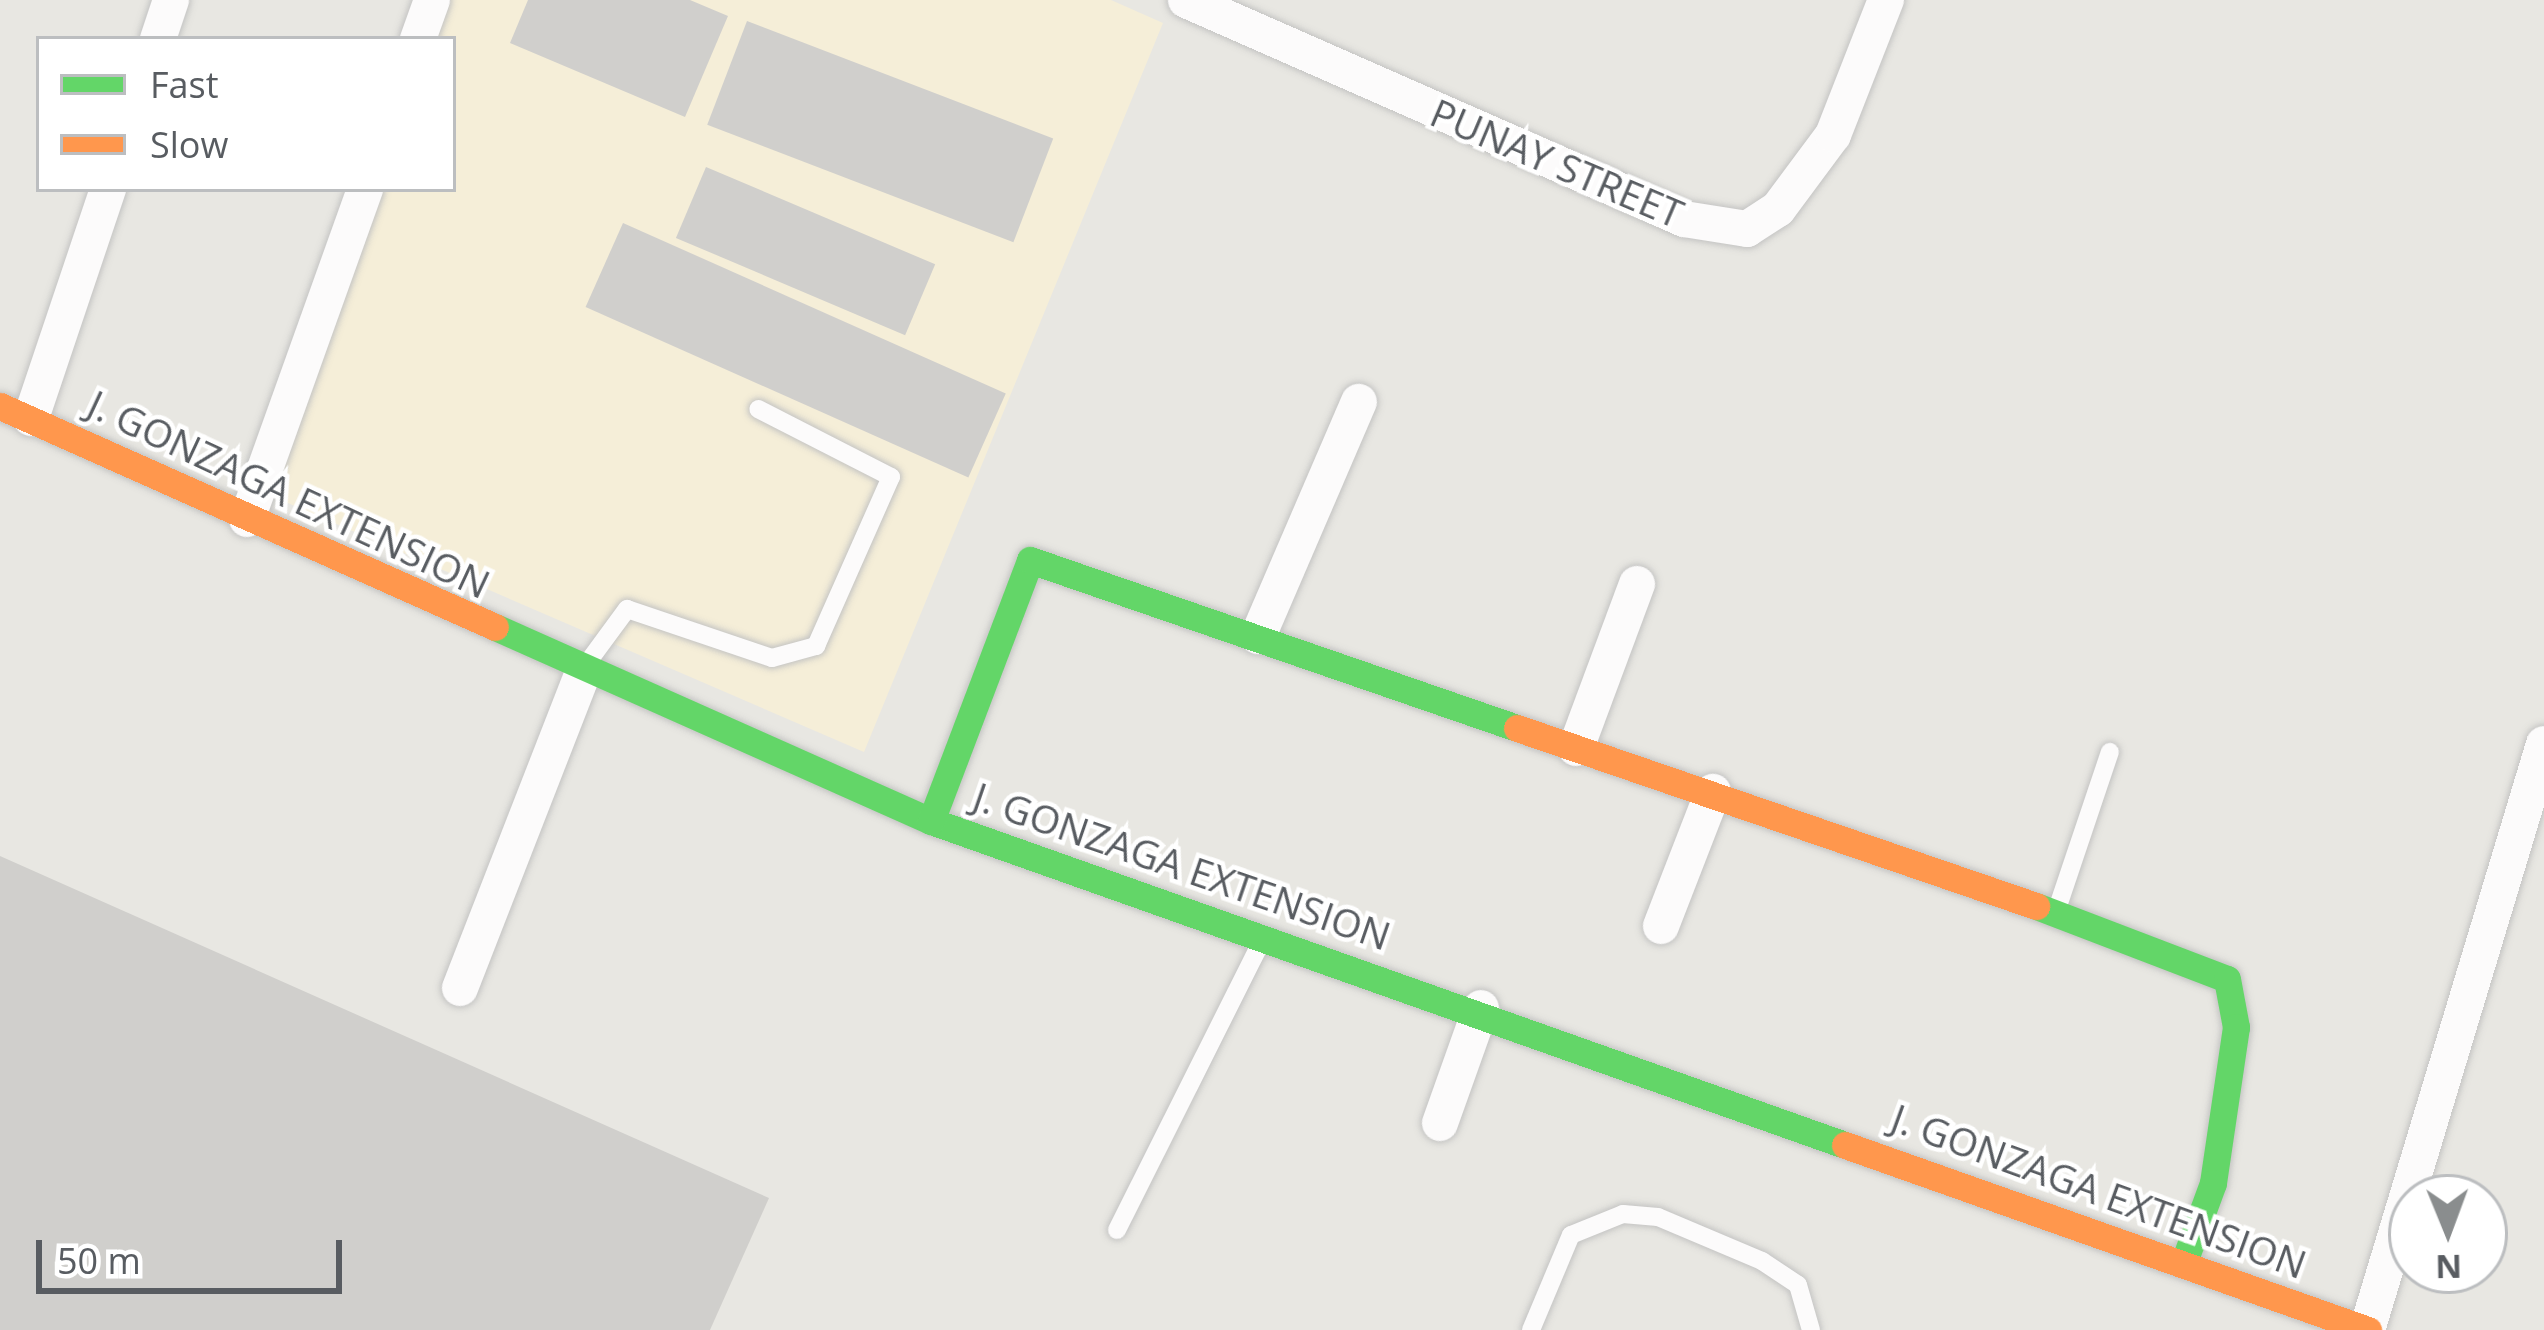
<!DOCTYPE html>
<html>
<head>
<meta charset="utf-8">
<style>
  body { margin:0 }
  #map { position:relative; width:2544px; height:1330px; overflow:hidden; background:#e8e7e2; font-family:"Open Sans",sans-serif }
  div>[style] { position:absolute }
  .commercial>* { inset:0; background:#f5eed8 }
  .building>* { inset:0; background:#d0cfcc; transform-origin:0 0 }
  .roads { filter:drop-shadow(0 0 3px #c4c4c3) drop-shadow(0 0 3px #c4c4c3) }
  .lane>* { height:18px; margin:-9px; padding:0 9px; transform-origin:9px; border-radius:9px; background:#fcfbfb }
  .street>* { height:36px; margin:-18px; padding:0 18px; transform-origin:18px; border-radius:18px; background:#fcfbfb }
  .fast>* { height:27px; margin:-13.5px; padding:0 13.5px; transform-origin:13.5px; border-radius:13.5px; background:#63d668 }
  .slow>* { height:27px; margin:-13.5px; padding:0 13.5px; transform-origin:13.5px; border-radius:13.5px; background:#ff974d }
  span { translate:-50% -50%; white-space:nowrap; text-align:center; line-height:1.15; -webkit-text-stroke:9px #fff; paint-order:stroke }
  .street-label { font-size:39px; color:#585c61 }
  .legend { position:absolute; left:36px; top:36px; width:420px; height:156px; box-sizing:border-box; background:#fff; border:3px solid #bcbec0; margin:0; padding:15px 21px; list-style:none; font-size:36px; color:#585c61 }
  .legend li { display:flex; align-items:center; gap:24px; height:60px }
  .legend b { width:60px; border:3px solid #bcbec0 }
  .north { position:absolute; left:2388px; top:1174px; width:120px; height:120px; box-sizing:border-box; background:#fff; border:3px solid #bcbec0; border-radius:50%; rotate:179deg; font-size:33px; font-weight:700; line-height:48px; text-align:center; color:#585c61 }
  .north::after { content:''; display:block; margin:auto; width:42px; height:54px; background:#8a8d8e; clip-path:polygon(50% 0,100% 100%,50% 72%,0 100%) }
  .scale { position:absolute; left:36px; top:1240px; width:306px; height:54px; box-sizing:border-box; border:6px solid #585c61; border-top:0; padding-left:15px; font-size:36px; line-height:42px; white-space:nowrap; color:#585c61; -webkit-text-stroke:9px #fff; paint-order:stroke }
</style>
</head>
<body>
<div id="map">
  <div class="commercial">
    <i style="clip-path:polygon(447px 0,1111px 0,1163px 23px,864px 752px,260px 491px,375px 189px,453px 189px,453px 39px,433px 39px)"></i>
  </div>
  <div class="building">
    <i style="clip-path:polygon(528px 0,690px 0,728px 16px,685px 117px,510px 43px)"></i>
    <i style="left:747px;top:21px;width:328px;height:111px;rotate:21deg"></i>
    <i style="left:706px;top:167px;width:249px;height:77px;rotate:23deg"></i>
    <i style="left:623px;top:223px;width:419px;height:92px;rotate:24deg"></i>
    <i style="clip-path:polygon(0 856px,769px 1198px,710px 1330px,0 1330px)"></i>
  </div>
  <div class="roads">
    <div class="lane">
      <i style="left:588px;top:662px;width:66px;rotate:-53.7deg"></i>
      <i style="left:627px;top:609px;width:153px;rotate:18.7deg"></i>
      <i style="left:772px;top:658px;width:46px;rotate:-15.3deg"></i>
      <i style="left:816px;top:646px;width:185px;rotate:-66.1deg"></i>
      <i style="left:891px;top:477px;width:149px;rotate:-152.9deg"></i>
      <i style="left:2056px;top:912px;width:169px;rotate:-71.4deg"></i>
      <i style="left:1117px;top:1230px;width:321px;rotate:-63.4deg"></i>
      <i style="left:1531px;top:1330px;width:103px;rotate:-67.2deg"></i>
      <i style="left:1571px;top:1235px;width:56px;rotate:-22deg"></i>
      <i style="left:1623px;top:1214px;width:35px;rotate:5deg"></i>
      <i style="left:1658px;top:1217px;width:113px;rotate:22.9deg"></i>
      <i style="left:1762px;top:1261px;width:43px;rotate:33.7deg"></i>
      <i style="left:1798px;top:1285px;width:47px;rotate:73.9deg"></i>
    </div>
    <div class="street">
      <i style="left:1186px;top:0;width:544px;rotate:23.74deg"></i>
      <i style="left:1684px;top:219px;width:64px;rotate:9deg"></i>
      <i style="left:1747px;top:229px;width:37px;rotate:-33deg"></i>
      <i style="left:1778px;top:209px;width:92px;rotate:-53.4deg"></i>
      <i style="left:1833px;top:135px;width:145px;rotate:-68.6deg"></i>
      <i style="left:158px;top:39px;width:41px;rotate:-71.6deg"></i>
      <i style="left:418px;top:39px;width:41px;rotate:-70.3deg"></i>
      <i style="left:31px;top:418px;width:242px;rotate:-71.4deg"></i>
      <i style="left:247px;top:519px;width:350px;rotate:-70.3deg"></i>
      <i style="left:1258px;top:636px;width:255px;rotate:-66.7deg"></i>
      <i style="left:1576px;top:748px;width:175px;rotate:-69.6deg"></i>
      <i style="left:1661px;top:926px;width:144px;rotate:-68.8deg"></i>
      <i style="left:460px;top:988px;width:339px;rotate:-68.7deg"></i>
      <i style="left:1440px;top:1123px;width:122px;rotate:-70.4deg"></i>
      <i style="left:2367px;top:1330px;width:612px;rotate:-73.19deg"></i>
    </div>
    <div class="fast">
      <i style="left:495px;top:627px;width:477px;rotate:24deg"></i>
      <i style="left:931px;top:821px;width:970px;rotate:19.52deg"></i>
      <i style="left:931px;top:821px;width:279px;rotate:-69.2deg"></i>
      <i style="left:1030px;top:560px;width:515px;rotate:19.03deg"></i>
      <i style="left:2036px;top:906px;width:204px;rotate:20.9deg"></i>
      <i style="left:2227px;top:979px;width:49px;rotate:79.4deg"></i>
      <i style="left:2236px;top:1027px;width:158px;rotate:98.4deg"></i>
      <i style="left:2213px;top:1183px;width:84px;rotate:110.2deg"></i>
    </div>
    <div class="slow">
      <i style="left:0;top:406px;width:542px;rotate:24.06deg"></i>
      <i style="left:1517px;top:728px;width:549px;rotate:18.93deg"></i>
      <i style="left:1845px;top:1145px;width:555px;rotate:19.48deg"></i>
    </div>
  </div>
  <div class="street-label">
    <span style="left:1557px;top:163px;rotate:23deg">PUNAY STREET</span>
    <span style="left:289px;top:494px;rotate:25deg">J. GONZAGA EXTENSION</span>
    <span style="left:1182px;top:866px;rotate:19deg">J. GONZAGA EXTENSION</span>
    <span style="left:2099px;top:1191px;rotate:20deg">J. GONZAGA EXTENSION</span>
  </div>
  <ul class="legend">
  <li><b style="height:15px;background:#63d668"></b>Fast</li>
  <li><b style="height:15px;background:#ff974d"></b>Slow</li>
  </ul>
  <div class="north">N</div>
  <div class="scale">50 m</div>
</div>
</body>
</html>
